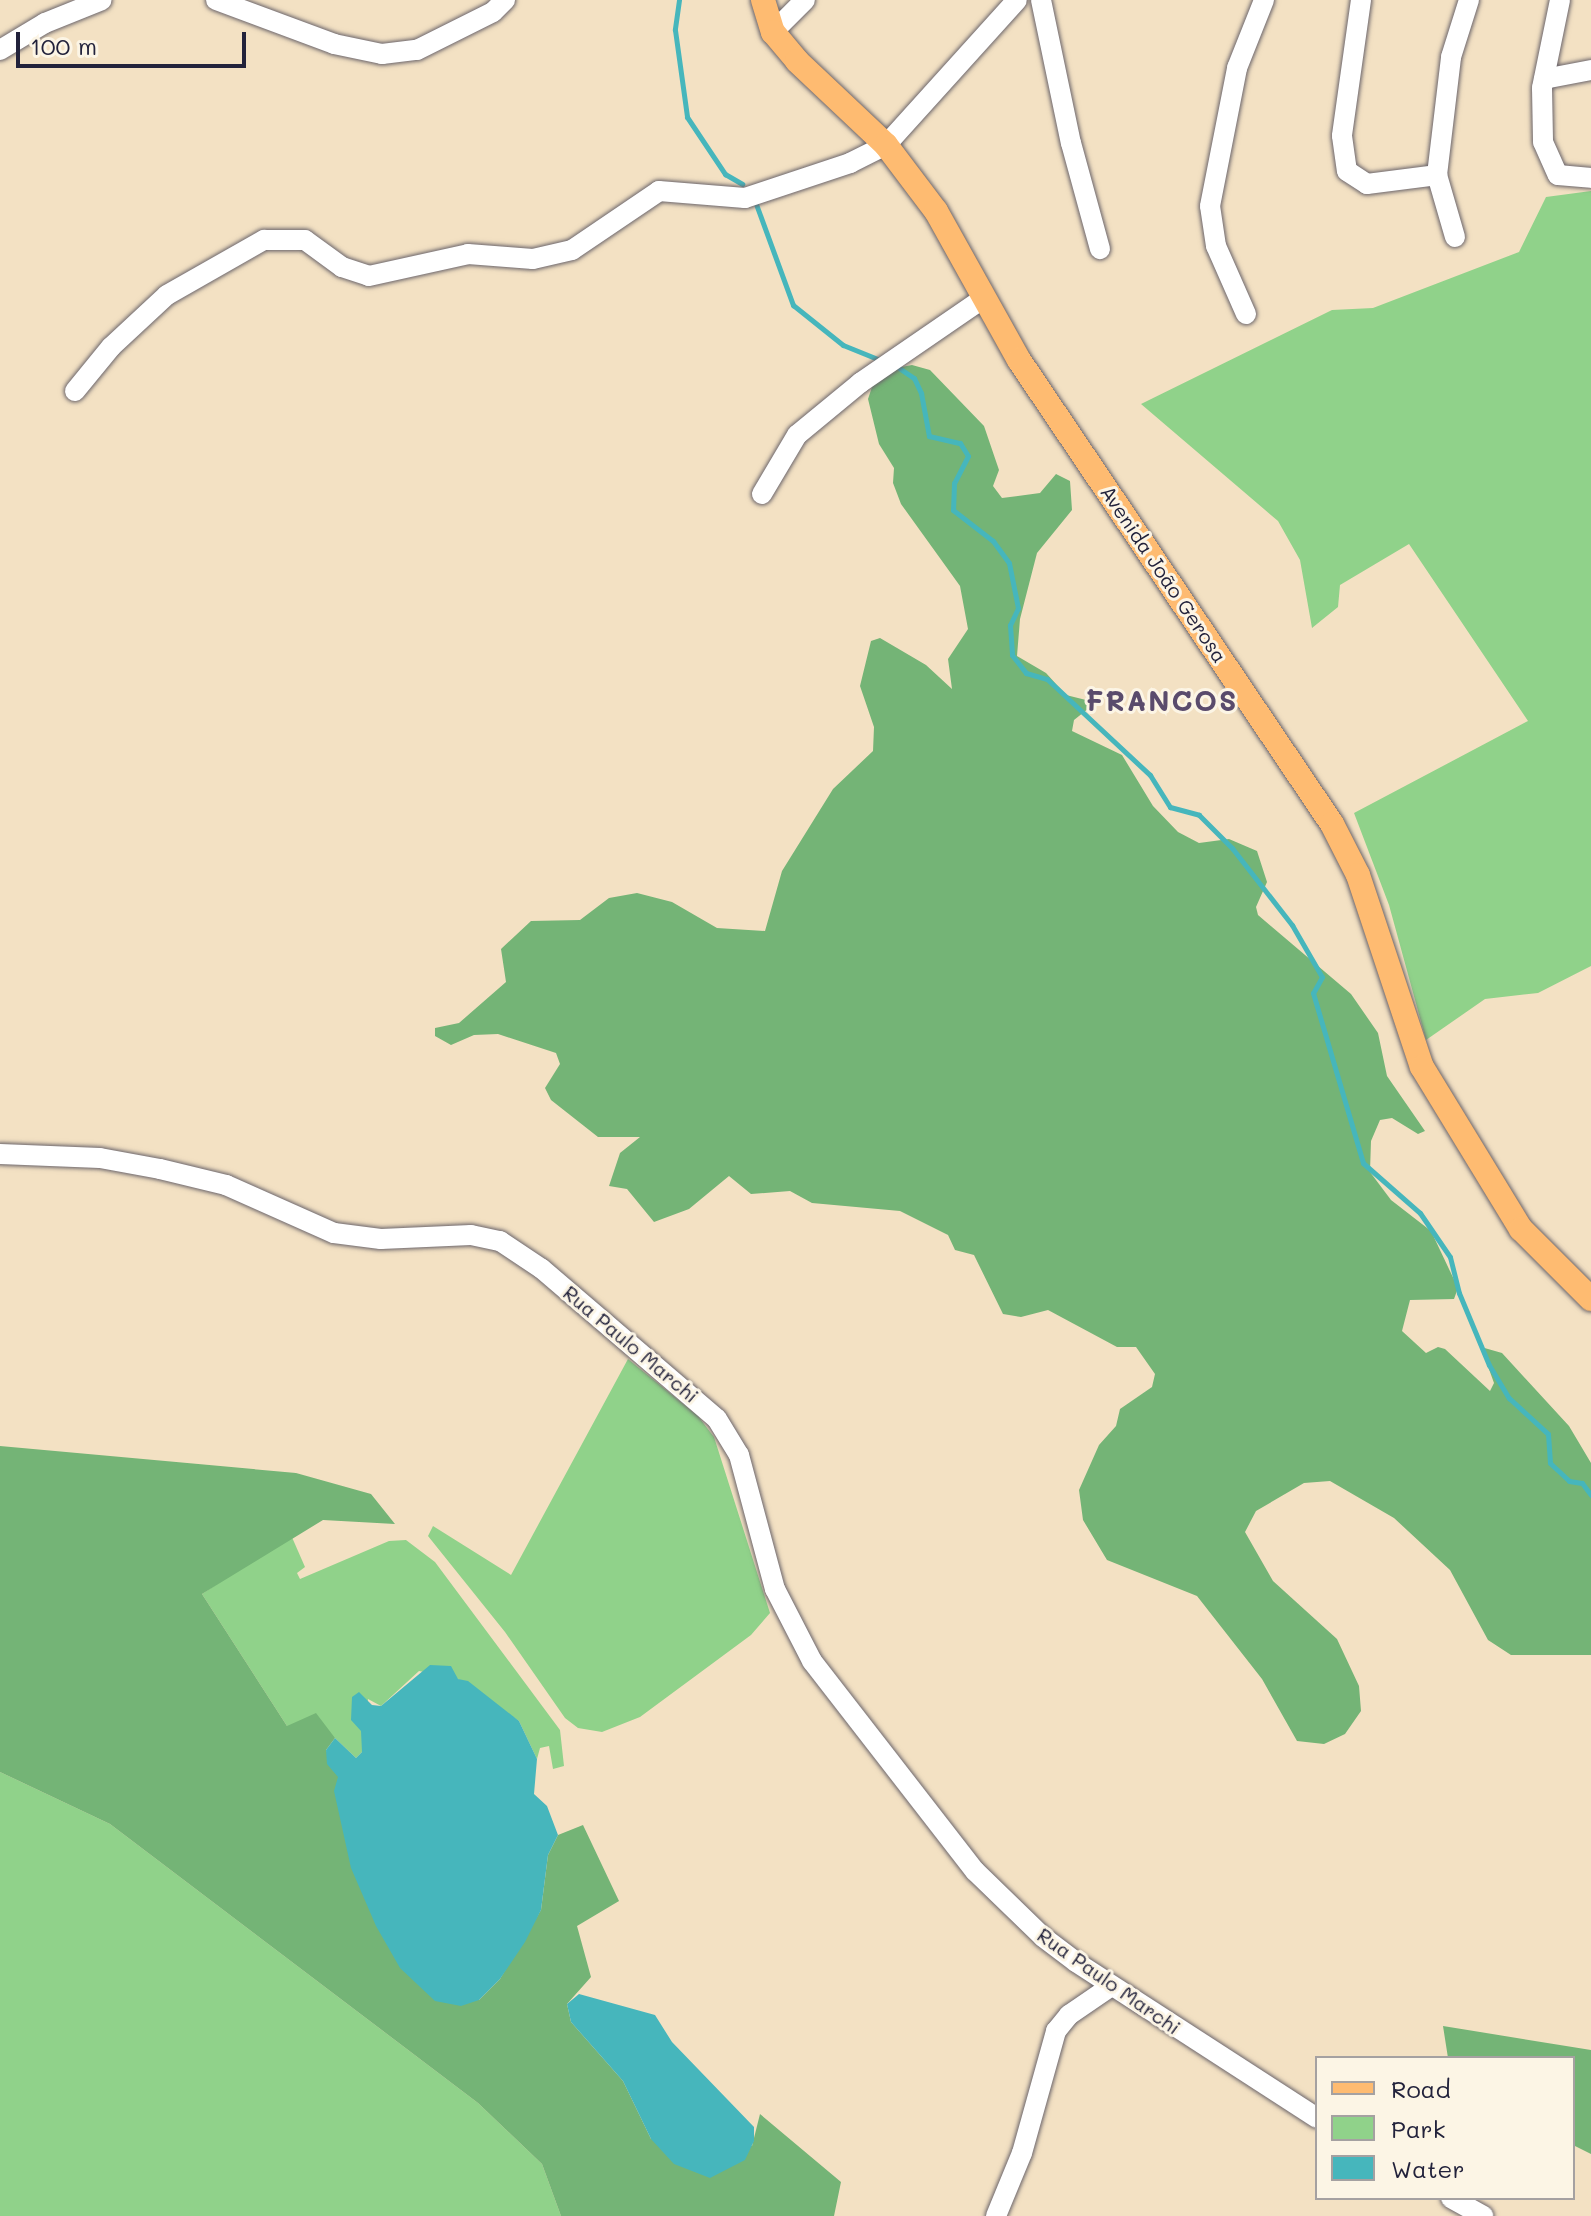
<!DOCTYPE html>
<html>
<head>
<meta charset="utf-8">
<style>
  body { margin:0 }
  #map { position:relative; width:1591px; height:2216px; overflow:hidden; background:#f3e1c3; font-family:Mali,sans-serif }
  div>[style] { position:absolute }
  .green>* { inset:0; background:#90d28a }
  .forest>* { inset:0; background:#74b476 }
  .water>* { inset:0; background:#46b6bc }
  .stream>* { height:5px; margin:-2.5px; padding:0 2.5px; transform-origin:2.5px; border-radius:2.5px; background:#46b6bc }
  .roads { filter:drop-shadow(0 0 2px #6b656b) drop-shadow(0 0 2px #6b656b) }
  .minor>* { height:20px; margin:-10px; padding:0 10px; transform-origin:10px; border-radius:10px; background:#fff }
  .major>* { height:24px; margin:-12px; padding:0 12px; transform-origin:12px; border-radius:12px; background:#febb71 }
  span { translate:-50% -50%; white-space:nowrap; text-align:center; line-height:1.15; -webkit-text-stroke:6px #fcf5e5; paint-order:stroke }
  .street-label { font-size:20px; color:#22223b }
  .district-label { font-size:28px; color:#5a4b6c; font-weight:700; letter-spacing:2px }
  .legend { position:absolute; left:1315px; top:2056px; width:260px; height:144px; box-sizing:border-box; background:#fcf5e5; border:2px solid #a5a1a1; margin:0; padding:10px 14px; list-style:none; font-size:24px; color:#22223b }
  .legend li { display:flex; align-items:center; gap:16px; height:40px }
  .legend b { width:40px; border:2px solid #a5a1a1 }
  .scale { position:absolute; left:16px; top:32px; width:230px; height:36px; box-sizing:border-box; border:4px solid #22223b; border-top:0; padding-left:10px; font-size:24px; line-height:28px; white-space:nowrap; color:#22223b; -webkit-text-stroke:6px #fcf5e5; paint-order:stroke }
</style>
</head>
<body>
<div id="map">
  <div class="green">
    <i style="clip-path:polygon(1591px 191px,1591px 966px,1538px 993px,1485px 999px,1426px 1040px,1389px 905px,1354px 813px,1528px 721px,1409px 544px,1340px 585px,1338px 607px,1312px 628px,1300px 560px,1278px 521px,1141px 404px,1332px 310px,1373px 308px,1519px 252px,1546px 197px)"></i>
    <i style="clip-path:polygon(628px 1359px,698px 1416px,714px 1437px,770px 1613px,751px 1635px,640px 1717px,602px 1732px,578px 1728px,565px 1718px,505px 1632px,428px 1536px,433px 1526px,511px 1575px)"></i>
    <i style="clip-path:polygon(291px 1535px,305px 1567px,297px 1573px,300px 1579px,389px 1541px,406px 1540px,435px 1562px,560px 1730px,564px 1766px,553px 1769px,549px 1746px,540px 1748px,537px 1759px,519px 1721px,458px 1679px,419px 1671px,381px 1706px,368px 1699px,362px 1752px,356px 1758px,335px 1738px,287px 1726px,202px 1594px)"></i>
    <i style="clip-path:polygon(0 1772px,110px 1824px,478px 2103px,542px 2164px,561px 2216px,0 2216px)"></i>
  </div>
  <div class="forest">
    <i style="clip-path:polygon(912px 365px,930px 370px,984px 426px,999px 470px,993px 486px,1002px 498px,1040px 493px,1056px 474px,1070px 481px,1072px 510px,1037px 553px,1020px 619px,1017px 656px,1046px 673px,1066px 695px,1086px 700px,1089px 708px,1074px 720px,1072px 731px,1122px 755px,1153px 806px,1178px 832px,1199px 843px,1229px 839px,1257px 851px,1267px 882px,1256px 907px,1258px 915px,1351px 994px,1378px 1033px,1387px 1076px,1425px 1131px,1418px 1134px,1392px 1118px,1380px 1120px,1371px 1141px,1370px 1172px,1391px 1200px,1431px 1231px,1458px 1288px,1454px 1299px,1410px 1300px,1402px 1331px,1426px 1353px,1438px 1347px,1445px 1349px,1490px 1391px,1494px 1383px,1481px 1347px,1502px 1353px,1569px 1426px,1591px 1463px,1591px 1655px,1511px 1655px,1488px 1640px,1450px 1570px,1394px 1518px,1330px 1481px,1304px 1483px,1256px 1511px,1245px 1532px,1273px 1581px,1337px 1639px,1359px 1686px,1361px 1711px,1345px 1734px,1324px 1744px,1297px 1741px,1262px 1679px,1197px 1596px,1107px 1560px,1083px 1520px,1079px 1490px,1099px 1445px,1116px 1426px,1120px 1409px,1152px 1387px,1155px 1374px,1136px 1347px,1117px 1347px,1048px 1310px,1021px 1317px,1003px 1314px,974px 1255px,955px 1250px,948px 1235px,900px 1211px,812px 1203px,790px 1191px,751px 1194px,729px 1176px,689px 1209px,654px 1222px,627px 1189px,609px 1186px,620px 1153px,640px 1137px,598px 1137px,551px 1100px,545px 1088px,560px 1064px,556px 1053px,498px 1034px,474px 1035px,451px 1045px,435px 1036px,435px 1028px,459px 1023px,506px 982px,501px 949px,531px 921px,580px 920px,609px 898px,637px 893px,672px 902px,717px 928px,765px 931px,782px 871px,833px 789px,873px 751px,874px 727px,860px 686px,871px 641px,880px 638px,926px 665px,952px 689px,948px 659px,968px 629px,960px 586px,901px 504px,893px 483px,894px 468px,879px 444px,868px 399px,873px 384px,896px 368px)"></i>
    <i style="clip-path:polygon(0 1446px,296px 1473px,371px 1494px,395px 1524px,323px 1520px,202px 1594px,287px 1726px,316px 1713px,335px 1738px,326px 1750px,339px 1777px,479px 2000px,500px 1979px,541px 1910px,548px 1855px,558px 1835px,583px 1825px,619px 1901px,577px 1926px,591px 1977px,567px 2004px,571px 2022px,623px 2081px,651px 2139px,752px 2146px,760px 2114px,841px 2182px,834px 2216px,561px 2216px,542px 2164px,478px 2103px,110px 1824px,0 1772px)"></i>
    <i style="clip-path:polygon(1443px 2026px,1591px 2050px,1591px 2154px,1573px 2145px,1573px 2058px,1448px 2058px)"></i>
  </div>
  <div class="water">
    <i style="clip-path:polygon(430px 1665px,451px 1666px,458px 1679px,468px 1681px,519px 1721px,537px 1759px,534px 1794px,547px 1806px,558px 1835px,548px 1855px,541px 1910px,525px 1942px,500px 1979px,479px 2000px,461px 2006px,435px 2001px,400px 1968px,376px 1926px,351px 1868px,334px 1791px,338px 1777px,327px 1764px,326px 1750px,335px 1738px,356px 1758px,362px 1752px,361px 1731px,351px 1720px,352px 1697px,359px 1692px,372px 1705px,381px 1706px)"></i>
    <i style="clip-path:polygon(579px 1994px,655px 2015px,672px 2042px,754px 2127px,754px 2141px,745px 2160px,710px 2178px,674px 2164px,651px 2139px,623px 2081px,571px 2022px,567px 2004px)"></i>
  </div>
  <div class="stream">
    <i style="left:679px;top:0;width:30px;rotate:98deg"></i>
    <i style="left:675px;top:30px;width:88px;rotate:82.1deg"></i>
    <i style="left:687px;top:117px;width:69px;rotate:56.3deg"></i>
    <i style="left:725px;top:174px;width:20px;rotate:30deg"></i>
    <i style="left:756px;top:204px;width:108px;rotate:69.9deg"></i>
    <i style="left:793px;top:305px;width:64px;rotate:38.7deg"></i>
    <i style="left:843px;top:345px;width:40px;rotate:22deg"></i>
    <i style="left:899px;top:368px;width:18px;rotate:34deg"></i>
    <i style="left:914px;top:378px;width:17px;rotate:65deg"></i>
    <i style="left:921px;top:393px;width:44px;rotate:79.5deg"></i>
    <i style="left:929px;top:436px;width:32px;rotate:13deg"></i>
    <i style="left:960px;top:443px;width:15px;rotate:58deg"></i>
    <i style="left:968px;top:456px;width:30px;rotate:117deg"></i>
    <i style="left:954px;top:483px;width:27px;rotate:92deg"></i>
    <i style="left:953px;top:510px;width:51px;rotate:37.8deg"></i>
    <i style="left:993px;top:541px;width:27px;rotate:54deg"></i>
    <i style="left:1009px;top:563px;width:46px;rotate:78.7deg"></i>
    <i style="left:1018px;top:608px;width:19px;rotate:115deg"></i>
    <i style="left:1010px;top:625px;width:30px;rotate:86deg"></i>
    <i style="left:1012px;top:655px;width:23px;rotate:52deg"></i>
    <i style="left:1026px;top:673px;width:22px;rotate:16deg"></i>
    <i style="left:1047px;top:679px;width:141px;rotate:43deg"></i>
    <i style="left:1150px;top:775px;width:38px;rotate:58deg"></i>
    <i style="left:1170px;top:807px;width:30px;rotate:15deg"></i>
    <i style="left:1199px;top:815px;width:47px;rotate:45deg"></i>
    <i style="left:1232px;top:848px;width:98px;rotate:52.1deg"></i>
    <i style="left:1292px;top:925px;width:60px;rotate:60deg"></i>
    <i style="left:1322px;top:977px;width:18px;rotate:119deg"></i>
    <i style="left:1313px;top:993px;width:177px;rotate:73.6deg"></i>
    <i style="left:1363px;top:1163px;width:76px;rotate:41.3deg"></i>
    <i style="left:1420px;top:1213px;width:53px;rotate:55.7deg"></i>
    <i style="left:1450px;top:1257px;width:37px;rotate:76deg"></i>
    <i style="left:1459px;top:1293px;width:78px;rotate:67.4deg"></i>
    <i style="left:1489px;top:1365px;width:39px;rotate:59deg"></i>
    <i style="left:1509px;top:1398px;width:53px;rotate:42.7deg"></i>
    <i style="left:1548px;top:1434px;width:29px;rotate:86deg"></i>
    <i style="left:1550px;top:1463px;width:26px;rotate:43deg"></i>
    <i style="left:1569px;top:1481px;width:13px;rotate:9deg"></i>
    <i style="left:1582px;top:1483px;width:15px;rotate:53deg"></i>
  </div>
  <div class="roads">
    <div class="minor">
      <i style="left:216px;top:0;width:126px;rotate:20.4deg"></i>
      <i style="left:334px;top:44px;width:49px;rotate:11.8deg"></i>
      <i style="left:382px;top:54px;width:35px;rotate:-7deg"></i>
      <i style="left:417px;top:50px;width:85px;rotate:-26.6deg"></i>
      <i style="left:493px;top:12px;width:17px;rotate:-45deg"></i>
      <i style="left:1041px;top:0;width:146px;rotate:78.2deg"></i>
      <i style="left:1071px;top:143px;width:110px;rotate:74.7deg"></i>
      <i style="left:1361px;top:0;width:137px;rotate:98deg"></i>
      <i style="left:1342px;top:136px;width:35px;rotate:82deg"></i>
      <i style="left:1347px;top:171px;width:24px;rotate:33deg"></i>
      <i style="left:1367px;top:184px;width:71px;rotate:-7.3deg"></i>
      <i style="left:1560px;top:0;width:90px;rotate:101.6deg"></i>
      <i style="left:1542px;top:88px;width:54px;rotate:88.9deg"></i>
      <i style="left:1543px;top:142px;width:36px;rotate:66deg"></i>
      <i style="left:1558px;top:175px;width:33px;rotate:5deg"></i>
      <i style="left:773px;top:32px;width:45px;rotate:-45deg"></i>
      <i style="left:0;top:50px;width:52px;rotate:-31deg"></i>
      <i style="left:45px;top:23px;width:61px;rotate:-22deg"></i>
      <i style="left:1544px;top:79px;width:48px;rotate:-10.8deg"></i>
      <i style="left:1455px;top:237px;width:65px;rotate:-106.2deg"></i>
      <i style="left:1437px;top:175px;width:119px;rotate:-83.2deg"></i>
      <i style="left:1451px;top:57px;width:60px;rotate:-72.5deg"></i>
      <i style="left:1246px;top:314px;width:74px;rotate:-113.8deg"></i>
      <i style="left:1216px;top:246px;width:40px;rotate:-98.5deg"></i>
      <i style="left:1210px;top:206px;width:141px;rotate:-78.9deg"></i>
      <i style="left:1237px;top:68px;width:73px;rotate:-68.3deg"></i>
      <i style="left:75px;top:391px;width:57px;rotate:-50.7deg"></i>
      <i style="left:111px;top:347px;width:76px;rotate:-42.9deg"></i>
      <i style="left:167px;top:295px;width:112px;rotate:-29.6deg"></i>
      <i style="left:264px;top:240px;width:41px"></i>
      <i style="left:305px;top:240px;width:46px;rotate:36.1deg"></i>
      <i style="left:342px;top:267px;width:28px;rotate:18deg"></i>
      <i style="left:369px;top:276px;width:101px;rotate:-12.5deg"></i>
      <i style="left:468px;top:254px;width:65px;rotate:4.4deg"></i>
      <i style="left:533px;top:259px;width:40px;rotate:-13deg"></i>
      <i style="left:572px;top:250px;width:105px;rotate:-34.1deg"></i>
      <i style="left:659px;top:191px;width:86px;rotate:4.7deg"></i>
      <i style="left:745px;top:198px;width:111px;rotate:-18.4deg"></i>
      <i style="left:850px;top:163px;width:40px;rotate:-26.6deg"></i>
      <i style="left:886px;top:145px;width:195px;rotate:-47.9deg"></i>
      <i style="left:762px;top:494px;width:69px;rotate:-59.3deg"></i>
      <i style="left:797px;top:435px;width:82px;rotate:-39.5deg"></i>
      <i style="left:860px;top:383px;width:148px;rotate:-34.5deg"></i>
      <i style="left:0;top:1154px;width:100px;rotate:2.3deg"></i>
      <i style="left:100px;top:1158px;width:61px;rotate:10.4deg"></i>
      <i style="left:160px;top:1169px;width:68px;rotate:13.6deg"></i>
      <i style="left:226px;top:1185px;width:118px;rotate:24deg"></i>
      <i style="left:334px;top:1233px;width:47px;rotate:7.3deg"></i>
      <i style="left:381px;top:1239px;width:90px;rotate:-2.5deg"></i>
      <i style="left:471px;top:1235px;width:30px;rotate:12deg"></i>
      <i style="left:500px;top:1241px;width:50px;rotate:33.7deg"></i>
      <i style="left:542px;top:1269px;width:230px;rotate:40.6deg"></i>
      <i style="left:717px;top:1419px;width:42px;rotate:58.6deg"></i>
      <i style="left:739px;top:1455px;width:139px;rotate:75deg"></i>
      <i style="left:775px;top:1589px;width:81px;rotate:62.8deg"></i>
      <i style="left:812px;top:1661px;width:266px;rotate:52.2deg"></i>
      <i style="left:975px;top:1871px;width:95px;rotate:44.1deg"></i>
      <i style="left:1043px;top:1937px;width:41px;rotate:37.1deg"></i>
      <i style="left:1076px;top:1962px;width:287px;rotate:32.9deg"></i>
      <i style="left:1451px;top:2198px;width:37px;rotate:29deg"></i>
      <i style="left:996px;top:2216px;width:68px;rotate:-67.6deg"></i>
      <i style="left:1022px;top:2153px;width:127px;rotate:-74.4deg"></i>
      <i style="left:1056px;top:2031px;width:21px;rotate:-51deg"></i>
      <i style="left:1069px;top:2015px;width:50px;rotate:-34.3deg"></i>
    </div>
    <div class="major">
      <i style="left:763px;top:0;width:34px;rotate:73deg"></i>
      <i style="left:773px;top:32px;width:38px;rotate:50deg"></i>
      <i style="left:797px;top:61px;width:122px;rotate:43.3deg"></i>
      <i style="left:886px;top:145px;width:83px;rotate:52.9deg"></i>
      <i style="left:936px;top:211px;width:171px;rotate:60.9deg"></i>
      <i style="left:1019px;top:360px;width:560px;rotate:56deg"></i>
      <i style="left:1332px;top:824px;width:57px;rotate:63deg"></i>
      <i style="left:1358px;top:875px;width:202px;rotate:71.6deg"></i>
      <i style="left:1422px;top:1067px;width:190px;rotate:58.6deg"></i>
      <i style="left:1521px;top:1229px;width:99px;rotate:45deg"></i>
    </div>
  </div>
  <div class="street-label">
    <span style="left:1164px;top:574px;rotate:56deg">Avenida João Gerosa</span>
    <span style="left:631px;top:1344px;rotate:40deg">Rua Paulo Marchi</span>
    <span style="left:1109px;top:1981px;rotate:35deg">Rua Paulo Marchi</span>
  </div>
  <div class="district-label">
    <span style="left:1162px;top:700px">FRANCOS</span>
  </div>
  <ul class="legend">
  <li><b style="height:10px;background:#febb71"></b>Road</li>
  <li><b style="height:22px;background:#90d28a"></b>Park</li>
  <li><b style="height:22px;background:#46b6bc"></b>Water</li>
  </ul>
  <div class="scale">100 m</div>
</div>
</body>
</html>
